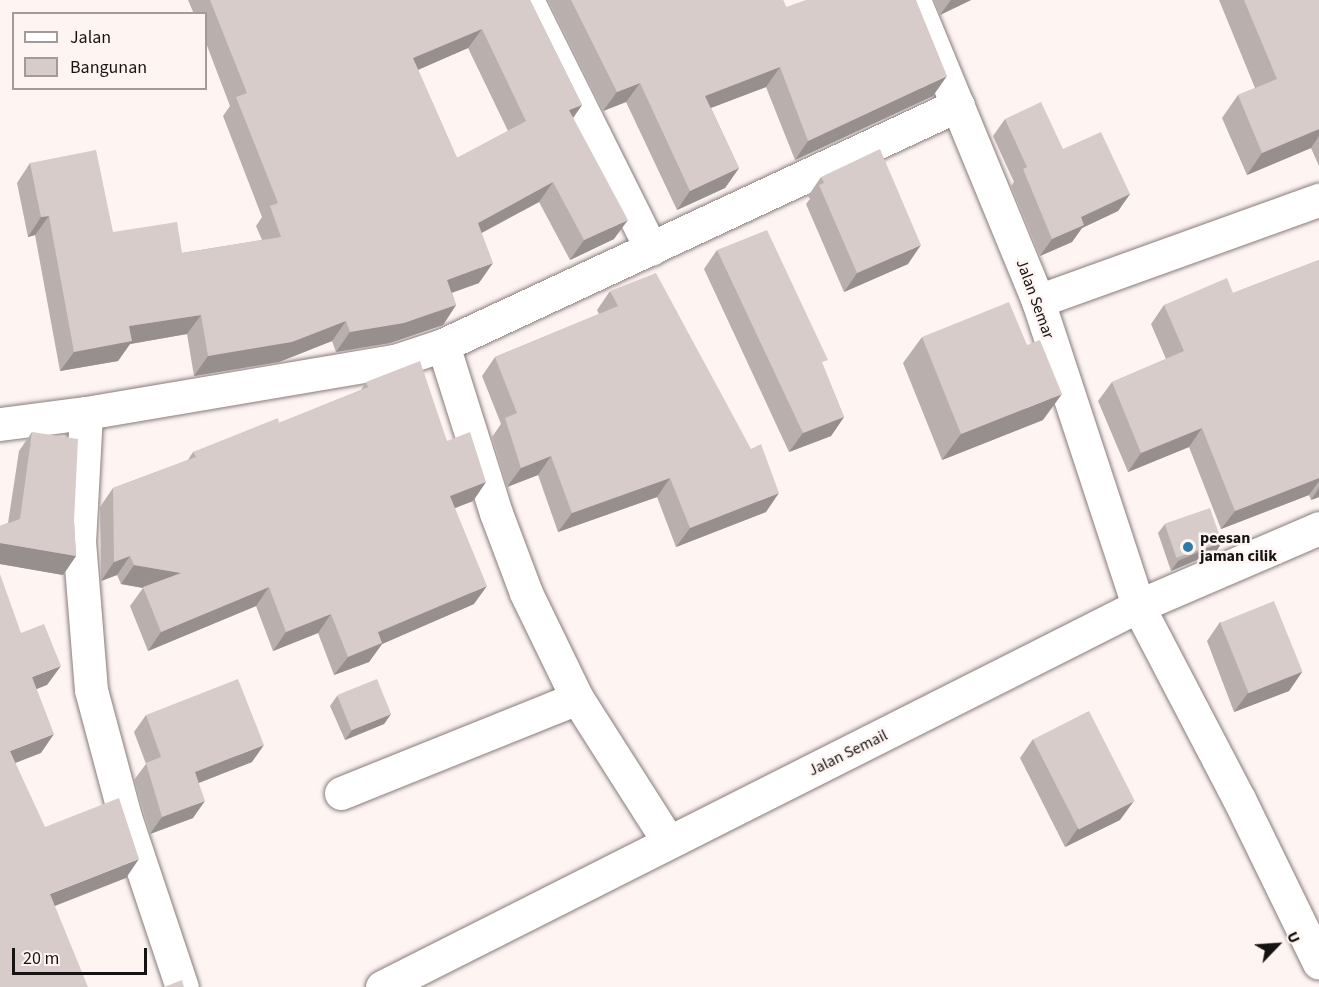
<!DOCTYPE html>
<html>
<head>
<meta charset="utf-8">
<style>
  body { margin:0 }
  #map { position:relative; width:1319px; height:987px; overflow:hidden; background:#fef5f3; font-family:"Source Sans 3",sans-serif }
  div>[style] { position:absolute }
  .roads { filter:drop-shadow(0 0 2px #877c7a) drop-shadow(0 0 2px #877c7a) }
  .street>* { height:33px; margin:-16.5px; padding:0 16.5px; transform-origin:16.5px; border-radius:16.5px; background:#fff }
  .wall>* { inset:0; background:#b9afad }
  .shaded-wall>* { inset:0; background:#968f8d }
  .building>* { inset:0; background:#d7ccc9; transform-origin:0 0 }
  .dots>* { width:16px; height:16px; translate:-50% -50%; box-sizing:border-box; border:3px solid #fef5f3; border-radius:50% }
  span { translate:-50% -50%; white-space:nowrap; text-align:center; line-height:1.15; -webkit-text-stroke:5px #fef5f3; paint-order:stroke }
  .street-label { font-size:16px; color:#171312 }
  .poi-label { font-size:16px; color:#171312; font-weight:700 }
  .left { translate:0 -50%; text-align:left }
  .legend { position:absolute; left:12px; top:12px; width:195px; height:78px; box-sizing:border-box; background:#fef5f3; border:2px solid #a29b99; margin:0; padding:8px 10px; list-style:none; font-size:18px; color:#171312 }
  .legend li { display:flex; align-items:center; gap:12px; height:30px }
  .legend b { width:30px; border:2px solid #a29b99 }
  .north { position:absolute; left:1247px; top:915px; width:60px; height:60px; -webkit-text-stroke:4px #fef5f3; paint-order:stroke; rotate:65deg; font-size:16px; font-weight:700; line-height:24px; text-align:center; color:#171312 }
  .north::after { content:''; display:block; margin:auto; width:21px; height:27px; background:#171312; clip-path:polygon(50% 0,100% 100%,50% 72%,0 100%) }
  .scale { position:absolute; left:12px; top:948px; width:135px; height:27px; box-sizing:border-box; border:3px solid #171312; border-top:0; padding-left:8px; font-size:18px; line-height:21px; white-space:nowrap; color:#171312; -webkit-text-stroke:4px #fef5f3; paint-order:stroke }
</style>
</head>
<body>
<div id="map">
  <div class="roads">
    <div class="street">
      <i style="left:527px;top:0;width:278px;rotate:63.5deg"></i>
      <i style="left:914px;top:0;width:326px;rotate:67.6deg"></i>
      <i style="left:1038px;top:301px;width:321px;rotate:71.8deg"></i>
      <i style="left:1138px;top:606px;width:218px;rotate:62.4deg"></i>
      <i style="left:1239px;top:799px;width:182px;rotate:64deg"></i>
      <i style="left:1038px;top:301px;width:299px;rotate:-19.8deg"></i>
      <i style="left:443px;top:345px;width:176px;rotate:72.5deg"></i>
      <i style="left:496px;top:513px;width:85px;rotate:69.4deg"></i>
      <i style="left:526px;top:593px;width:117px;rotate:64.1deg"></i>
      <i style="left:577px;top:698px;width:169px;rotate:57.5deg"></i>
      <i style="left:86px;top:413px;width:128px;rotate:93.1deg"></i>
      <i style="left:79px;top:541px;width:149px;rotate:85.4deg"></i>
      <i style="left:91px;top:690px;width:131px;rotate:75deg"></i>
      <i style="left:125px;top:817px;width:179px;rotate:71.5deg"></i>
      <i style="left:0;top:424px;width:87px;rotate:-7.3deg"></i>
      <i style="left:86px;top:413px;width:313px;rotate:-9.6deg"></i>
      <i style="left:395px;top:361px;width:51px;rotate:-18.4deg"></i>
      <i style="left:443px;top:345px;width:568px;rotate:-24.99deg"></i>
      <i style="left:341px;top:793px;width:254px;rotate:-21.9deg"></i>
      <i style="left:382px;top:987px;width:847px;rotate:-26.75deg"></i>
      <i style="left:1138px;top:606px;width:197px;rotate:-23.3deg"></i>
    </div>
  </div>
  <div class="wall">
    <i style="clip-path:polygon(evenodd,188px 0,530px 0,582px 105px,573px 118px,614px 239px,570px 260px,539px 202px,482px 233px,479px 283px,452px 293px,456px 305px,443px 325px,390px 343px,336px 352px,332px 341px,279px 362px,194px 376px,187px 334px,130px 344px,118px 361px,60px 371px,35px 235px,28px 237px,17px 183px,30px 163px,113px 232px,182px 253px,262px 240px,256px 226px,262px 217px,223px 116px,230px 106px,206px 43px,206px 14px,194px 14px,188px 0,468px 48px,508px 131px,457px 158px,418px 70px,468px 48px)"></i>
    <i style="clip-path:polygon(548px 0,783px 0,786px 7px,933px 96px,795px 160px,766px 87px,711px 108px,739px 168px,725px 188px,677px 210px,626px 102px,603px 111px)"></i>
    <i style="clip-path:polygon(933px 0,971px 0,940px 15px)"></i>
    <i style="clip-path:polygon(1219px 0,1319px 0,1319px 166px,1311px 148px,1247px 175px,1222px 118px,1238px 95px,1255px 88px)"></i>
    <i style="clip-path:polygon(1005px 119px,1063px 149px,1130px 194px,1118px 211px,1082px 228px,1072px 242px,1040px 256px,1011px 186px,1014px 182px,993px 136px)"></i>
    <i style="clip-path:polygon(821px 177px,908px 264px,844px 292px,806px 204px,810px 199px,808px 196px)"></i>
    <i style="clip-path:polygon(717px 250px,823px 366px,844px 417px,831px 436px,789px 452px,704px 269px)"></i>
    <i style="clip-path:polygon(1319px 260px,1319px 497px,1311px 500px,1309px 495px,1221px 529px,1189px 447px,1128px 472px,1098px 401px,1112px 382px,1166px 359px,1151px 324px,1164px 305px,1233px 293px)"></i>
    <i style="clip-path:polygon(610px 291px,766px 512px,676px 547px,657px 497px,558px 532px,538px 475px,507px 487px,492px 437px,501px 424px,482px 376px,495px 357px,599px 314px,597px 310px)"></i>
    <i style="clip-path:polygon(922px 337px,1043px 420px,942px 460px,903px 363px)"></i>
    <i style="clip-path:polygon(366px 382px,447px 441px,486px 482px,473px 501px,455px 508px,474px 604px,382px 644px,369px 662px,334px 675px,318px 633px,273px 651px,256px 606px,148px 651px,130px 606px,143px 588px,121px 584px,117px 575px,101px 581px,100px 507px,113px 488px,188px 460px,193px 452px,279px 423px,361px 390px)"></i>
    <i style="clip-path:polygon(32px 432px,74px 521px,76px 556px,63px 575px,0 564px,0 526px,8px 523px,19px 451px)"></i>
    <i style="clip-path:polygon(1165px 524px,1222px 542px,1216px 552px,1171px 571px,1158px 533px)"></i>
    <i style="clip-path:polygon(1220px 622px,1302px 672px,1289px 691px,1234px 712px,1207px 641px)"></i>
    <i style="clip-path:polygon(337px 696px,391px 714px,384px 724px,345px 740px,330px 706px)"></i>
    <i style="clip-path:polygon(146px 715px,252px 762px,199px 783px,193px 818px,150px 834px,134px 780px,146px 764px,134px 732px)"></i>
    <i style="clip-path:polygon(1033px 739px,1120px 820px,1065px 847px,1020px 758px)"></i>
  </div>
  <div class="shaded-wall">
    <i style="clip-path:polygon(951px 0,971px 0,940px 15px)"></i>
    <i style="clip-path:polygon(482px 29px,468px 48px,399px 78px,413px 58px)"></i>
    <i style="clip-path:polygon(780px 67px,766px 87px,692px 115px,705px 96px)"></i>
    <i style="clip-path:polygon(947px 76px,933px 96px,795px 160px,808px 141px)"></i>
    <i style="clip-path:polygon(640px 83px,626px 102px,603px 111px,617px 92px)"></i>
    <i style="clip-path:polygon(582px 105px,568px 125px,569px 110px)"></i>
    <i style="clip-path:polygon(1319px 129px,1319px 136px,1311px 148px,1247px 175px,1262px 153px)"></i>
    <i style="clip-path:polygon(739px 168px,725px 188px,677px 210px,690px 191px)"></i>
    <i style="clip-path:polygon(553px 182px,539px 202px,464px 242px,478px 223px)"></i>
    <i style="clip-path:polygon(1130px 194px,1118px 211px,1082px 228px,1072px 242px,1040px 256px,1052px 239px,1081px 217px)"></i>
    <i style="clip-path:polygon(49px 216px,35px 235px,28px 237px,41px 217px)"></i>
    <i style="clip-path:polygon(628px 220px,614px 239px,570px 260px,584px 240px)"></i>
    <i style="clip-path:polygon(921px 245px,908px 264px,844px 292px,857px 273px)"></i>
    <i style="clip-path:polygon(493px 263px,479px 283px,433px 299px,447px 280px)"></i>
    <i style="clip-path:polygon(456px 305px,443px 325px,390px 343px,336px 352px,350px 332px)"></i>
    <i style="clip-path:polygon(201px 315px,187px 334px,130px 344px,118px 361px,60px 371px,74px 352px,129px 326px)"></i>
    <i style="clip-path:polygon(346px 321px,332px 341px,279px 362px,194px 376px,208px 356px)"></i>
    <i style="clip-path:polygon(1062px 394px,1043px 420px,942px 460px,961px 434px)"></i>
    <i style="clip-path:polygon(844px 417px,831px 436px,789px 452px,803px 433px)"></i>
    <i style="clip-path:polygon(1202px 428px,1189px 447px,1128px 472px,1141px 453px)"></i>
    <i style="clip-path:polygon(551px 456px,538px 475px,507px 487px,521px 468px)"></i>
    <i style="clip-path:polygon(670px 478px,657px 497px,558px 532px,572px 513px)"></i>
    <i style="clip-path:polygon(1319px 478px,1319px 481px,1309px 495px,1221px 529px,1235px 511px)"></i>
    <i style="clip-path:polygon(486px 482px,473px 501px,437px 515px,450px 496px)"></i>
    <i style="clip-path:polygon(1319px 488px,1319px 497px,1311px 500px)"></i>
    <i style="clip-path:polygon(779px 493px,766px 512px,676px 547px,690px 528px)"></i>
    <i style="clip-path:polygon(1222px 542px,1216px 552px,1171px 571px,1178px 561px)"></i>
    <i style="clip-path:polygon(0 543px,76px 556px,63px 575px,0 564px)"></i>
    <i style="clip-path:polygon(130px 556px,117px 575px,101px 581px,114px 562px)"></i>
    <i style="clip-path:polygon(134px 565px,181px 573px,167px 592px,121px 584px)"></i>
    <i style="clip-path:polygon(487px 586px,474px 604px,382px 644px,369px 662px,334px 675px,348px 657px,378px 632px)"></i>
    <i style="clip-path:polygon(269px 587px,256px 606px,148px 651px,161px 632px)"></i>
    <i style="clip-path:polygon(331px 614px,318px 633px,273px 651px,286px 632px)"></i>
    <i style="clip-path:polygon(61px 666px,47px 685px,19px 696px,32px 677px)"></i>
    <i style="clip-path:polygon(1302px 672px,1289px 691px,1234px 712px,1248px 693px)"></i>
    <i style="clip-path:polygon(391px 714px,384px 724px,345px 740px,352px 730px)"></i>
    <i style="clip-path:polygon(54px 734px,41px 753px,0 769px,10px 751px)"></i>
    <i style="clip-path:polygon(264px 745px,252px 762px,183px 789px,195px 772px)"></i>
    <i style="clip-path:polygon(205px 801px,193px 818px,150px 834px,162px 817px)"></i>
    <i style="clip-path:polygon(1134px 801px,1120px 820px,1065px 847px,1078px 828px)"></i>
    <i style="clip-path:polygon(139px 859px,126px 878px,37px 913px,50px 894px)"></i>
  </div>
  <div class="building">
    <i style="clip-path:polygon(evenodd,210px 0,530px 0,582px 105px,569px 110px,628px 220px,584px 240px,553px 182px,478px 223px,493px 263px,447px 280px,456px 305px,404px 323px,350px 332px,346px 321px,292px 342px,208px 356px,201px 315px,129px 326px,132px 341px,74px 352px,49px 216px,41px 217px,30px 163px,96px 150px,113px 232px,177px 222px,182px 253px,281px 237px,270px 206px,278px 203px,236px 97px,247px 93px,210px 0,482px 29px,526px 121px,457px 158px,413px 58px,482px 29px)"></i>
    <i style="clip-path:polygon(571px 0,783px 0,786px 7px,806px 0,916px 0,947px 76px,808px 141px,780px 67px,705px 96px,739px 168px,690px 191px,640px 83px,617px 92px)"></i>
    <i style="clip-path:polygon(1244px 0,1319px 0,1319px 129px,1262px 153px,1238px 95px,1277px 79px)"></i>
    <i style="clip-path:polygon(1041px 102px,1063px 149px,1101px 132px,1130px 194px,1081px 217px,1084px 225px,1052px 239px,1023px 169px,1027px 167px,1005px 119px)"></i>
    <i style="clip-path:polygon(880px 149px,921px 245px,857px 273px,819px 185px,824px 183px,821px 177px)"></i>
    <i style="clip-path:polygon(767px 230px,828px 360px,822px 362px,844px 417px,803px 433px,717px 250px)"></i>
    <i style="clip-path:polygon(1319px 260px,1319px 478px,1235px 511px,1202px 428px,1141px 453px,1112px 382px,1184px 351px,1164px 305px,1227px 278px,1233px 293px)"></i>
    <i style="clip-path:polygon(656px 273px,751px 449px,761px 444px,779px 493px,690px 528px,670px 478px,572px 513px,551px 456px,521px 468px,505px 418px,517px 413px,495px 357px,618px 306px,610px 291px)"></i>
    <i style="clip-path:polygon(1009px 302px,1027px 345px,1040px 340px,1062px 394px,961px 434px,922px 337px)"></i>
    <i style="clip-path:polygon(420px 361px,447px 441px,470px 432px,486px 482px,450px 496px,487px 586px,378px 632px,382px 643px,348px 657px,331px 614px,286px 632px,269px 587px,161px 632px,143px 587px,181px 573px,134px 565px,130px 556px,114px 562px,113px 488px,196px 457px,193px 452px,278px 418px,279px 423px,368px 387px,366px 382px)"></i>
    <i style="clip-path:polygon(32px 432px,78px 439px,74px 521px,76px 556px,0 543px,0 526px,20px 519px)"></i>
    <i style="left:1210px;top:508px;width:36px;height:48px;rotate:71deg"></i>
    <i style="clip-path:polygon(0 574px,21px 633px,44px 624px,61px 666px,32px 677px,54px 734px,10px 751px,45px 827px,119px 798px,139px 859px,50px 894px,88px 987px,0 987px)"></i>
    <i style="left:1274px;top:601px;width:76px;height:58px;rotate:68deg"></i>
    <i style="clip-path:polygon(238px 679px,264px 745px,195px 772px,205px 801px,162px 817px,146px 763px,161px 757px,146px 715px)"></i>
    <i style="left:377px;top:679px;width:38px;height:43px;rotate:68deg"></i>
    <i style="left:1089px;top:711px;width:101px;height:63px;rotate:63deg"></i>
    <i style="clip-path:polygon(182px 980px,184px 987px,164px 987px)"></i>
  </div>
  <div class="dots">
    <i style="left:1188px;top:547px;background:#2f7aad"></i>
  </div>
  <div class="street-label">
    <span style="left:1035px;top:299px;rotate:70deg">Jalan Semar</span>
    <span style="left:848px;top:753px;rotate:-26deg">Jalan Semail</span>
  </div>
  <div class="poi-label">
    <span class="left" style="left:1200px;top:547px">peesan<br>jaman cilik</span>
  </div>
  <ul class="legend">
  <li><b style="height:8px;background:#fff"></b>Jalan</li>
  <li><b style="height:16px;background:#d7ccc9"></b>Bangunan</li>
  </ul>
  <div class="north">U</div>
  <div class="scale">20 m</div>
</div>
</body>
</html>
